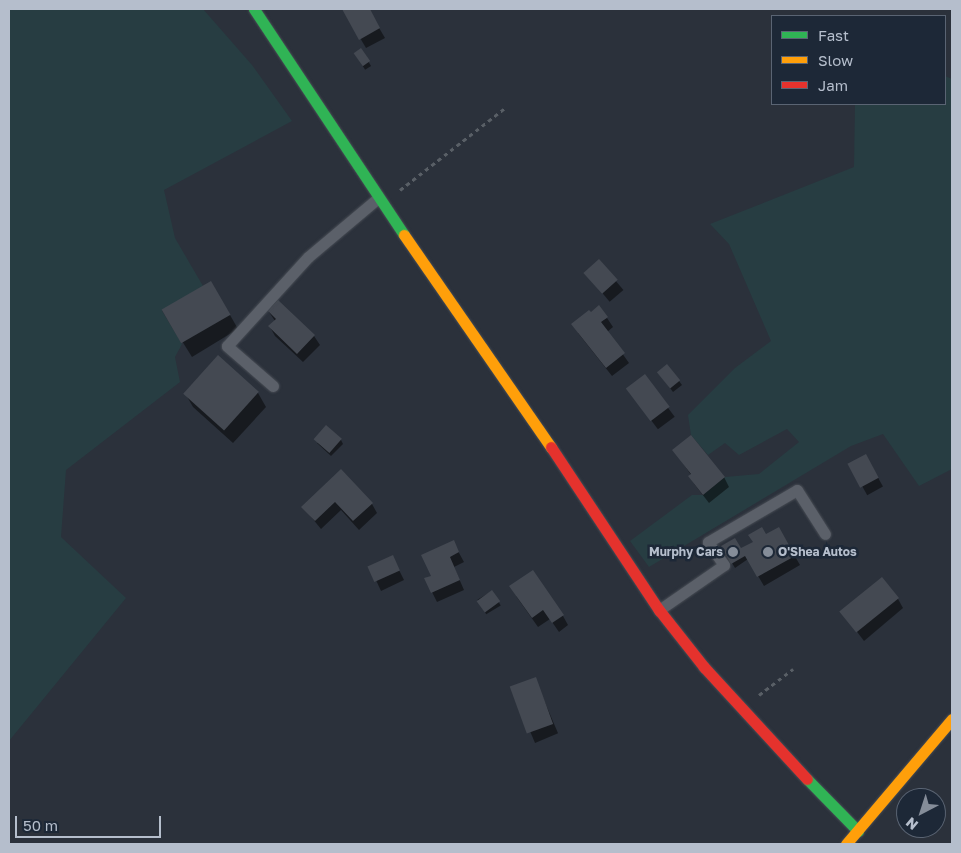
<!DOCTYPE html>
<html>
<head>
<meta charset="utf-8">
<style>
  body { margin:0 }
  #map { position:relative; width:961px; height:853px; overflow:hidden; background:#2b313b; font-family:"Golos Text",sans-serif }
  div>[style] { position:absolute }
  .green>* { inset:0; background:#273d42 }
  .shadow>* { inset:0; background:#0007; transform-origin:0 0 }
  .building>* { inset:0; background:#444952; transform-origin:0 0 }
  .path>* { height:3px; margin-top:-1.5px; transform-origin:0; background:repeating-linear-gradient(90deg,#595f66 0 4px,transparent 0 8px) }
  .roads { filter:drop-shadow(0 0 1px #474c54) drop-shadow(0 0 1px #474c54) }
  .lane>* { height:11px; margin:-5.5px; padding:0 5.5px; transform-origin:5.5px; border-radius:5.5px; background:#5b6069 }
  .fast>* { height:11px; margin:-5.5px; padding:0 5.5px; transform-origin:5.5px; border-radius:5.5px; background:#30b455 }
  .slow>* { height:11px; margin:-5.5px; padding:0 5.5px; transform-origin:5.5px; border-radius:5.5px; background:#ff9f0a }
  .jam>* { height:11px; margin:-5.5px; padding:0 5.5px; transform-origin:5.5px; border-radius:5.5px; background:#e5322d }
  .dots>* { width:14px; height:14px; translate:-50% -50%; box-sizing:border-box; border:2px solid #1d2837; border-radius:50% }
  span { translate:-50% -50%; white-space:nowrap; text-align:center; line-height:1.15; -webkit-text-stroke:5px #1d2837; paint-order:stroke }
  .poi-label { font-size:12px; color:#b5becc; font-weight:700 }
  .right { translate:-100% -50%; text-align:right }
  .left { translate:0 -50%; text-align:left }
  .frame { position:absolute; inset:0; border:10px solid #b5becc; pointer-events:none }
  .legend { position:absolute; left:771px; top:15px; width:175px; height:90px; box-sizing:border-box; background:#1d2837; border:1px solid #5a6473; margin:0; padding:6px 9px; list-style:none; font-size:15px; color:#b5becc }
  .legend li { display:flex; align-items:center; gap:10px; height:25px }
  .legend b { width:25px; border:1px solid #5a6473 }
  .north { position:absolute; left:896px; top:788px; width:50px; height:50px; box-sizing:border-box; background:#1d2837; border:1px solid #5a6473; border-radius:50%; rotate:220deg; font-size:14px; font-weight:700; line-height:20px; text-align:center; color:#b5becc }
  .north::after { content:''; display:block; margin:auto; width:18px; height:22px; background:#858d99; clip-path:polygon(50% 0,100% 100%,50% 72%,0 100%) }
  .scale { position:absolute; left:15px; top:816px; width:146px; height:22px; box-sizing:border-box; border:2px solid #b5becc; border-top:0; padding-left:6px; font-size:15px; line-height:18px; white-space:nowrap; color:#b5becc; -webkit-text-stroke:4px #1d2837; paint-order:stroke }
</style>
</head>
<body>
<div id="map">
  <div class="green">
    <i style="clip-path:polygon(9px 9px,203px 9px,252px 65px,292px 121px,164px 190px,175px 238px,203px 286px,162px 311px,182px 344px,175px 357px,180px 382px,66px 470px,61px 537px,126px 598px,9px 741px)"></i>
    <i style="clip-path:polygon(945px 76px,952px 79px,952px 469px,919px 486px,883px 434px,851px 446px,649px 567px,630px 541px,692px 495px,703px 495px,725px 477px,759px 474px,799px 442px,787px 429px,739px 455px,725px 443px,708px 455px,691px 435px,688px 415px,735px 368px,771px 341px,729px 244px,710px 224px,854px 167px,855px 104px,945px 104px)"></i>
  </div>
  <div class="shadow">
    <i style="clip-path:polygon(343px 9px,368px 9px,385px 38px,366px 48px)"></i>
    <i style="left:361px;top:50px;width:19px;height:7px;rotate:58deg"></i>
    <i style="left:599px;top:261px;width:38px;height:18px;rotate:50deg"></i>
    <i style="clip-path:polygon(278px 302px,314px 336px,320px 345px,303px 362px,275px 336px,270px 327px,275px 321px,269px 312px)"></i>
    <i style="clip-path:polygon(230px 315px,238px 329px,192px 357px,172px 325px)"></i>
    <i style="clip-path:polygon(607px 318px,613px 327px,607px 332px,629px 363px,612px 376px,578px 333px)"></i>
    <i style="clip-path:polygon(667px 365px,682px 385px,673px 392px,661px 376px)"></i>
    <i style="left:644px;top:376px;width:51px;height:21px;rotate:53deg"></i>
    <i style="clip-path:polygon(185px 393px,258px 393px,266px 407px,233px 443px,193px 407px)"></i>
    <i style="clip-path:polygon(341px 440px,343px 444px,331px 456px,317px 443px)"></i>
    <i style="clip-path:polygon(674px 450px,724px 477px,729px 487px,709px 503px,695px 485px,689px 476px,691px 475px)"></i>
    <i style="left:866px;top:456px;width:35px;height:18px;rotate:61deg"></i>
    <i style="clip-path:polygon(341px 471px,372px 504px,377px 513px,359px 530px,341px 510px,321px 529px,303px 507px)"></i>
    <i style="clip-path:polygon(779px 529px,800px 565px,764px 586px,748px 559px,735px 568px,722px 546px,740px 550px)"></i>
    <i style="clip-path:polygon(453px 542px,464px 562px,454px 567px,464px 590px,437px 602px,432px 592px,432px 576px)"></i>
    <i style="clip-path:polygon(397px 566px,404px 580px,381px 591px,370px 567px)"></i>
    <i style="left:492px;top:591px;width:17px;height:17px;rotate:59deg"></i>
    <i style="clip-path:polygon(516px 596px,563px 616px,568px 625px,559px 632px,550px 619px,538px 627px)"></i>
    <i style="clip-path:polygon(898px 599px,903px 608px,864px 641px,842px 612px)"></i>
    <i style="left:535px;top:679px;width:59px;height:25px;rotate:67deg"></i>
  </div>
  <div class="building">
    <i style="clip-path:polygon(342px 9px,370px 9px,380px 28px,359px 40px)"></i>
    <i style="left:361px;top:48px;width:16px;height:9px;rotate:55deg"></i>
    <i style="left:599px;top:259px;width:28px;height:21px;rotate:48deg"></i>
    <i style="left:211px;top:281px;width:39px;height:57px;rotate:60deg"></i>
    <i style="clip-path:polygon(278px 300px,315px 335px,297px 354px,268px 326px,276px 319px,268px 311px)"></i>
    <i style="clip-path:polygon(599px 305px,608px 317px,601px 322px,625px 353px,606px 368px,571px 324px,589px 310px,591px 312px)"></i>
    <i style="left:218px;top:355px;width:55px;height:52px;rotate:42deg"></i>
    <i style="left:667px;top:364px;width:21px;height:13px;rotate:51deg"></i>
    <i style="left:645px;top:374px;width:41px;height:24px;rotate:53deg"></i>
    <i style="left:326px;top:425px;width:21px;height:19px;rotate:41deg"></i>
    <i style="clip-path:polygon(691px 435px,725px 477px,703px 495px,688px 476px,691px 474px,672px 450px)"></i>
    <i style="left:866px;top:454px;width:27px;height:21px;rotate:62deg"></i>
    <i style="clip-path:polygon(341px 469px,373px 503px,353px 521px,335px 502px,315px 521px,301px 507px)"></i>
    <i style="clip-path:polygon(762px 527px,766px 534px,779px 527px,795px 556px,757px 577px,745px 556px,731px 564px,721px 546px,735px 538px,741px 548px,753px 542px,748px 535px)"></i>
    <i style="clip-path:polygon(454px 540px,459px 552px,450px 557px,460px 580px,431px 593px,424px 578px,431px 576px,421px 555px)"></i>
    <i style="left:393px;top:555px;width:17px;height:28px;rotate:66deg"></i>
    <i style="clip-path:polygon(533px 570px,564px 615px,552px 623px,543px 610px,532px 618px,509px 586px)"></i>
    <i style="left:882px;top:577px;width:27px;height:55px;rotate:51deg"></i>
    <i style="left:492px;top:590px;width:14px;height:19px;rotate:54deg"></i>
    <i style="left:536px;top:677px;width:50px;height:28px;rotate:70deg"></i>
  </div>
  <div class="path">
    <i style="left:400px;top:190px;width:133px;rotate:-38deg"></i>
    <i style="left:759px;top:695px;width:43px;rotate:-37.4deg"></i>
  </div>
  <div class="roads">
    <div class="lane">
      <i style="left:273px;top:386px;width:61px;rotate:-139deg"></i>
      <i style="left:227px;top:346px;width:120px;rotate:-47.7deg"></i>
      <i style="left:308px;top:257px;width:92px;rotate:-40.1deg"></i>
      <i style="left:659px;top:610px;width:79px;rotate:-34.7deg"></i>
      <i style="left:724px;top:565px;width:28px;rotate:-125deg"></i>
      <i style="left:708px;top:542px;width:103px;rotate:-30.3deg"></i>
      <i style="left:797px;top:490px;width:52px;rotate:57.5deg"></i>
    </div>
    <div class="fast">
      <i style="left:254px;top:9px;width:271px;rotate:56.4deg"></i>
      <i style="left:807px;top:779px;width:73px;rotate:45.6deg"></i>
    </div>
    <div class="slow">
      <i style="left:404px;top:235px;width:258px;rotate:55.3deg"></i>
      <i style="left:846px;top:844px;width:164px;rotate:-49.7deg"></i>
    </div>
    <div class="jam">
      <i style="left:551px;top:447px;width:196px;rotate:56.5deg"></i>
      <i style="left:659px;top:610px;width:73px;rotate:51.7deg"></i>
      <i style="left:704px;top:667px;width:152px;rotate:47.4deg"></i>
    </div>
  </div>
  <div class="dots">
    <i style="left:733px;top:552px;background:#858d99"></i>
    <i style="left:768px;top:552px;background:#858d99"></i>
  </div>
  <div class="poi-label">
    <span class="right" style="left:723px;top:552px">Murphy Cars</span>
    <span class="left" style="left:778px;top:552px">O'Shea Autos</span>
  </div>
  <div class="frame"></div>
  <ul class="legend">
  <li><b style="height:6px;background:#30b455"></b>Fast</li>
  <li><b style="height:6px;background:#ff9f0a"></b>Slow</li>
  <li><b style="height:6px;background:#e5322d"></b>Jam</li>
  </ul>
  <div class="north">N</div>
  <div class="scale">50 m</div>
</div>
</body>
</html>
